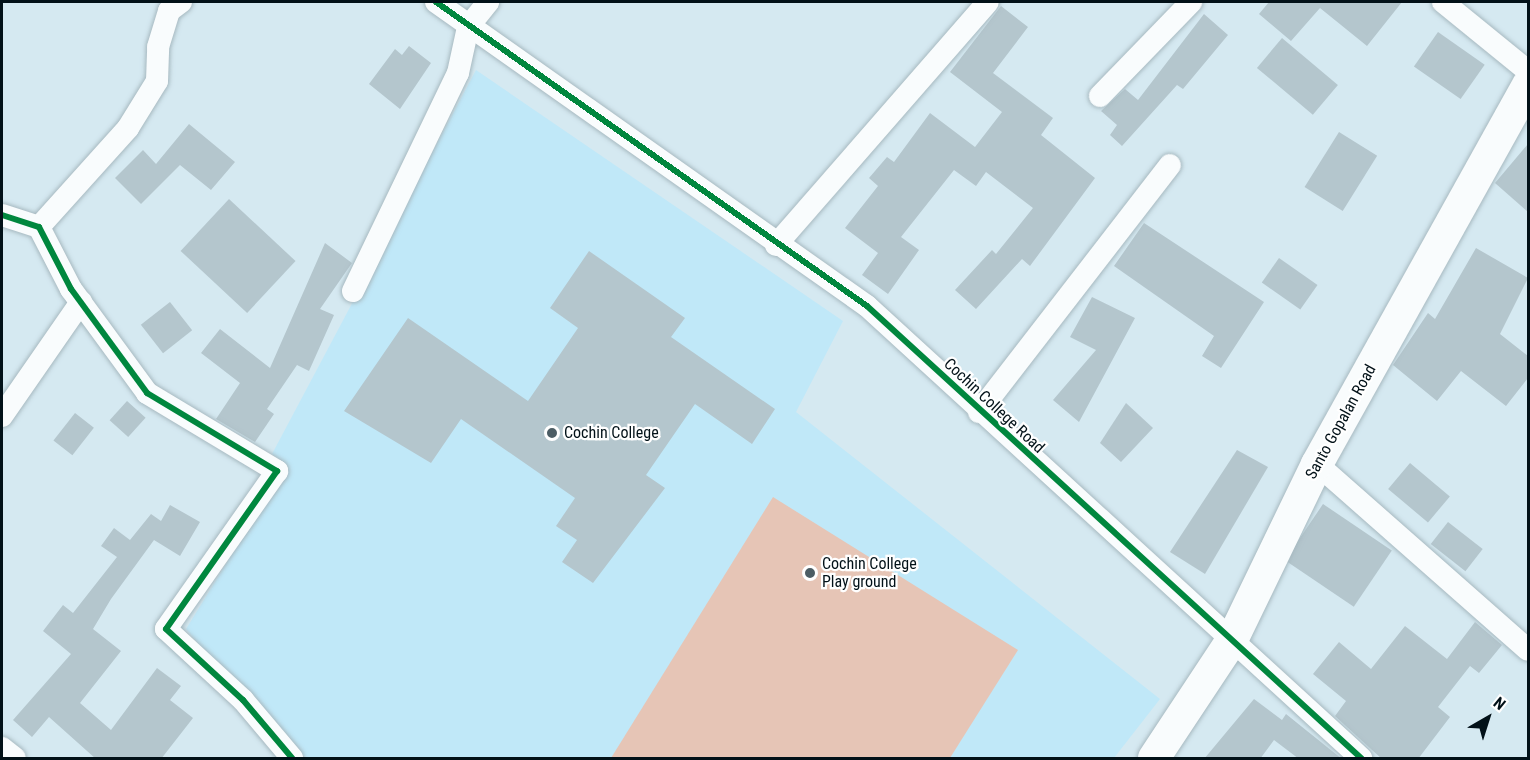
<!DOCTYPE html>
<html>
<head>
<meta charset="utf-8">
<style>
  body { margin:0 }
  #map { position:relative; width:1530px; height:760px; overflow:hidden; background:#d5e9f1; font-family:"Roboto Condensed",sans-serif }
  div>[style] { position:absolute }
  .built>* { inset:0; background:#c0e8f8 }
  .green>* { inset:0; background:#e6c5b6 }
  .building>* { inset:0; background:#b4c6cd; transform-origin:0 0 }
  .roads { filter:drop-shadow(0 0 2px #a7b9c0) drop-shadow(0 0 2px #a7b9c0) }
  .street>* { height:22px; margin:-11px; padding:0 11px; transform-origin:11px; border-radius:11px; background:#f9fcfd }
  .secondary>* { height:32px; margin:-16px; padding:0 16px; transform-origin:16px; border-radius:16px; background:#f9fcfd }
  .cycleway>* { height:6px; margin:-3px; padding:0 3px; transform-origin:3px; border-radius:3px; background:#00873e }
  .dots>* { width:16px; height:16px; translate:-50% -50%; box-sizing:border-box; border:3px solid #fff; border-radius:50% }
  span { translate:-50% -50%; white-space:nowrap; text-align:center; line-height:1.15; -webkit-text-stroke:4.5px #fff; paint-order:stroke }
  .street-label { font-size:16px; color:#021118 }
  .poi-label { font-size:16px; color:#021118 }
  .left { translate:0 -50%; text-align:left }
  .frame { position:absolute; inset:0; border:3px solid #021118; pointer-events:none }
  .north { position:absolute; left:1458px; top:688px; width:60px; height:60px; -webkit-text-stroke:4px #fff; paint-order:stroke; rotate:39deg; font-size:16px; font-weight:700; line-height:24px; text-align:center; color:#021118 }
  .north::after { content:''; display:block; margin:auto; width:21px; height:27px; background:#021118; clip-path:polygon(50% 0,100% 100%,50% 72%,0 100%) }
</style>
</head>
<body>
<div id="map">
  <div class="built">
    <i style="clip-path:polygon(476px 70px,843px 321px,796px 412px,1160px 699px,1114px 758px,307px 758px,274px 733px,186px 629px,287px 465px,272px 454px)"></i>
  </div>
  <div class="green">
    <i style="clip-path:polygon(773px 497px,1018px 650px,950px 758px,611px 758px)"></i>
  </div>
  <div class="building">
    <i style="clip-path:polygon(1269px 2px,1402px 2px,1367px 46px,1320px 8px,1291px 41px,1259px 14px)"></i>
    <i style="clip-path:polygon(1001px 6px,1028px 27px,993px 73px,1053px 118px,1041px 135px,1095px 178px,1030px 266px,1022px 259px,976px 309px,955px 290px,992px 250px,996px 254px,1033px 208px,986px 172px,976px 186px,954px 170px,901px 237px,919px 250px,888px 294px,862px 275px,878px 253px,845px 228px,878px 186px,869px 178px,887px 157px,894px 162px,930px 113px,975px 147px,1002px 112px,950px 72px)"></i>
    <i style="clip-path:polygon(1204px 14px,1228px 35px,1183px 89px,1177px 85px,1122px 146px,1110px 135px,1117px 125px,1101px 111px,1125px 89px,1138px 100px)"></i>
    <i style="left:1438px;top:32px;width:57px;height:42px;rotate:35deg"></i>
    <i style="left:1282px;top:38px;width:73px;height:39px;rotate:40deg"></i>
    <i style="clip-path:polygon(409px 46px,431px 63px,400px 109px,369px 84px,395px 49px,402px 55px)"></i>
    <i style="clip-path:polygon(189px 124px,235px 162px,211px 190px,180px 165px,141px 204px,115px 178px,143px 150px,156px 164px)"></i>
    <i style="left:1339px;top:132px;width:45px;height:65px;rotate:32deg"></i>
    <i style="clip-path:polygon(1528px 144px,1528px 212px,1495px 183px)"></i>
    <i style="left:229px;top:199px;width:91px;height:71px;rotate:43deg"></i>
    <i style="clip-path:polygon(1144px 223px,1264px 302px,1221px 368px,1202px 356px,1214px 336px,1114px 266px)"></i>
    <i style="clip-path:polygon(325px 243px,352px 263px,320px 309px,334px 315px,309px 371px,297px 365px,267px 409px,274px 414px,255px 442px,216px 419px,240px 383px,201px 353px,220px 329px,270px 368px)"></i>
    <i style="clip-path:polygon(1476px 248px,1528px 278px,1500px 334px,1528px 356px,1528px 378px,1506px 406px,1461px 371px,1437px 401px,1393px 365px,1428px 313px,1435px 319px)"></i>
    <i style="clip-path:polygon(589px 251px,685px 318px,671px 337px,775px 409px,752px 444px,695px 404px,646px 475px,665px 488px,593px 583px,562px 562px,577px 540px,556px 526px,575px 498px,461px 419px,431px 463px,344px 411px,408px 318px,528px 401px,578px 328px,550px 308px)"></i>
    <i style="left:1279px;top:258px;width:47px;height:30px;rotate:35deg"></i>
    <i style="clip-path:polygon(1092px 297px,1135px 318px,1079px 422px,1053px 400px,1096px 350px,1070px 337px)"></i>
    <i style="left:170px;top:302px;width:36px;height:37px;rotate:52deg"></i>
    <i style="left:127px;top:401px;width:25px;height:26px;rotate:42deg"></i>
    <i style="clip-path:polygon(1126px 403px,1153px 428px,1121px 462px,1100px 443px)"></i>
    <i style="left:75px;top:413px;width:24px;height:35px;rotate:38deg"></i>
    <i style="clip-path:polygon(1237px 450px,1268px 467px,1205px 574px,1170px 552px)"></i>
    <i style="left:1410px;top:463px;width:52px;height:34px;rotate:40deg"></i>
    <i style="left:1323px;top:504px;width:83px;height:68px;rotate:34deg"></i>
    <i style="clip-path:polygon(170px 505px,200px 522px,180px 556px,154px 540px,111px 599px,93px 629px,121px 651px,80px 703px,111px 730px,157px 668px,181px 686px,170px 700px,193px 718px,161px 759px,96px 759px,49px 717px,32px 737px,13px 720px,71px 654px,43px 631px,63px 605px,73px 613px,117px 557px,101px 546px,114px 528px,130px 540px,151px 514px,161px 521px)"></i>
    <i style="left:1448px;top:522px;width:44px;height:28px;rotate:38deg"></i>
    <i style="clip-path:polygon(1475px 622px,1502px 645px,1479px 673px,1470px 666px,1438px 707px,1450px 717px,1418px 759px,1382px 759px,1372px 750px,1335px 716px,1346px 701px,1313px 674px,1339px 642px,1371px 669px,1405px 626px,1447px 659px)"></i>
    <i style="clip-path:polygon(1254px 699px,1282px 720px,1286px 714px,1342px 759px,1299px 759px,1274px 740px,1260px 759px,1204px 759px)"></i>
  </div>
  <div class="roads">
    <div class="street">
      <i style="left:436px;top:2px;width:527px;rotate:35.2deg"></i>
      <i style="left:867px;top:306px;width:670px;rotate:42.46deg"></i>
      <i style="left:1443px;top:2px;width:109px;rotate:39.1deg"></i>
      <i style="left:1100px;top:96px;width:131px;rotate:-45.9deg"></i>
      <i style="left:2px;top:215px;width:39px;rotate:18deg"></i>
      <i style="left:39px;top:227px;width:70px;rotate:62.7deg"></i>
      <i style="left:71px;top:289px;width:129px;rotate:53.8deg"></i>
      <i style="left:147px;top:393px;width:152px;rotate:31deg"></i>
      <i style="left:277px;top:471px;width:193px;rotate:125.1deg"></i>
      <i style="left:166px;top:629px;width:105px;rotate:42.7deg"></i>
      <i style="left:243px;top:700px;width:76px;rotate:49.8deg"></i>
      <i style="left:39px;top:227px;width:133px;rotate:-48deg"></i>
      <i style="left:128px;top:128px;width:55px;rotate:-58.3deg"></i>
      <i style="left:157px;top:81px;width:34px;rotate:-88deg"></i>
      <i style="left:158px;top:47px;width:38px;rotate:-73deg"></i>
      <i style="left:169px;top:11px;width:15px;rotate:-37deg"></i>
      <i style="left:776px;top:245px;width:322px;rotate:-48.9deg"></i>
      <i style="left:353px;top:291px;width:242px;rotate:-64.3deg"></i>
      <i style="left:458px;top:73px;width:47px;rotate:-77.7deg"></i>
      <i style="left:468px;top:27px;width:32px;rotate:-51deg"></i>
      <i style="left:979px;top:412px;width:312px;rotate:-52.3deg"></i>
      <i style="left:2px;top:416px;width:139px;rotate:-55.3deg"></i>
      <i style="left:1317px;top:464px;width:281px;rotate:41.4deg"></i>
      <i style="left:2px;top:748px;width:16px;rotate:38deg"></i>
    </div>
    <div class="secondary">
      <i style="left:1154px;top:758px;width:141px;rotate:-56.5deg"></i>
      <i style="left:1232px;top:640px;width:195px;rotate:-64.2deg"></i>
      <i style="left:1317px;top:464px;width:434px;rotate:-60.9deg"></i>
    </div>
  </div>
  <div class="cycleway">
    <i style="left:436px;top:2px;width:527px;rotate:35.2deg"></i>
    <i style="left:867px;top:306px;width:670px;rotate:42.46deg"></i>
    <i style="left:2px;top:215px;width:39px;rotate:18deg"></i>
    <i style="left:39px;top:227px;width:70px;rotate:62.7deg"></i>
    <i style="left:71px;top:289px;width:129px;rotate:53.8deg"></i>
    <i style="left:147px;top:393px;width:152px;rotate:31deg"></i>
    <i style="left:277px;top:471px;width:193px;rotate:125.1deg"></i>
    <i style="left:166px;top:629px;width:105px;rotate:42.7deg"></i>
    <i style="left:243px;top:700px;width:76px;rotate:49.8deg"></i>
  </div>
  <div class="dots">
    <i style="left:552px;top:433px;background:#4c5d64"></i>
    <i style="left:810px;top:573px;background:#4c5d64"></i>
  </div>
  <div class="street-label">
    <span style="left:994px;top:406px;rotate:43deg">Cochin College Road</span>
    <span style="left:1341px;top:422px;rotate:-61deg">Santo Gopalan Road</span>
  </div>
  <div class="poi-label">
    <span class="left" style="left:564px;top:433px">Cochin College</span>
    <span class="left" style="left:822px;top:573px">Cochin College<br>Play ground</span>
  </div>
  <div class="frame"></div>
  <div class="north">N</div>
</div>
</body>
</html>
